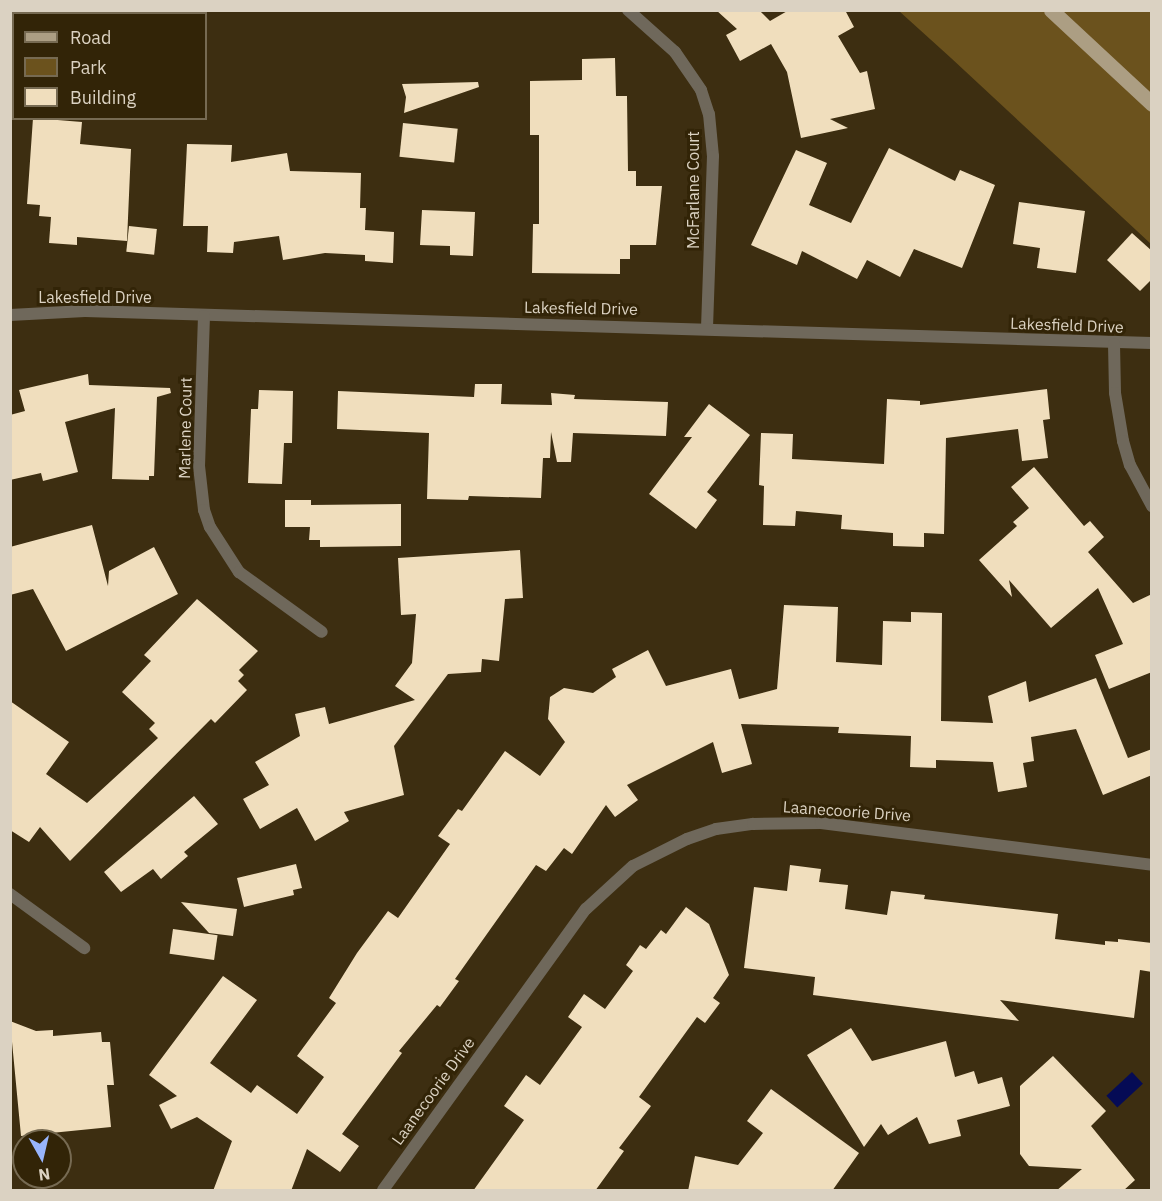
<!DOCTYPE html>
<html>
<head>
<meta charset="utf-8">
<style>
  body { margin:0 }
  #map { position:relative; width:1162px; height:1201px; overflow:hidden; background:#3d2e11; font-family:"IBM Plex Sans",sans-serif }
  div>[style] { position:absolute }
  .green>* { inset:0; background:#6b521d }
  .water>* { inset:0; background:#050b55; transform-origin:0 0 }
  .building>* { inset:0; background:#f0debd; transform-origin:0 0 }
  .street>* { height:12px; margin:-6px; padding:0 6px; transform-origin:6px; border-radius:6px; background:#6f685b }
  .primary>* { height:15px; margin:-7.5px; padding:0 7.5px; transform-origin:7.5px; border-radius:7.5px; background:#ac9e83 }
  span { translate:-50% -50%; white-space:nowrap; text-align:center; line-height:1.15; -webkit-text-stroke:6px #322407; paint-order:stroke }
  .street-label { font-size:16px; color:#dbd2c2 }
  .frame { position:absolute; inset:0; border:12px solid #dbd2c2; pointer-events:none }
  .legend { position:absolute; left:12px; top:12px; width:195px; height:108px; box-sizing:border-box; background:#322407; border:2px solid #766a52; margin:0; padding:8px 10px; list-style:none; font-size:18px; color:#dbd2c2 }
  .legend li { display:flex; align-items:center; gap:12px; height:30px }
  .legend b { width:30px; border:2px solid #766a52 }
  .north { position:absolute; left:12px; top:1129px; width:60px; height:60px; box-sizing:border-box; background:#322407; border:2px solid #766a52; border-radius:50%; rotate:172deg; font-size:16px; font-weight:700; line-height:24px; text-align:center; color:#dbd2c2 }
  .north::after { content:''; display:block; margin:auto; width:21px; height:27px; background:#98b5fd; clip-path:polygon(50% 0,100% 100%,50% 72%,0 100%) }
</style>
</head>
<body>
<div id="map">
  <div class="green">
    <i style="clip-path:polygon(899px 11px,1151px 11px,1151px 244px,951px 58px)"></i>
  </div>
  <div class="water">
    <i style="left:1132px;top:1072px;width:16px;height:35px;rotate:47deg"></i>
  </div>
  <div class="building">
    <i style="clip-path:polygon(716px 10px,759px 10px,770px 21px,789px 10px,845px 10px,854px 27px,838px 36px,860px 73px,867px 71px,875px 109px,830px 119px,848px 128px,801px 138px,787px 72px,771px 44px,740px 61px,726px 35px,737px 29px)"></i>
    <i style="clip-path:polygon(615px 58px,616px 96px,627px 96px,628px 171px,636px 171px,636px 186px,662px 186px,656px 245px,630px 245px,630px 259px,620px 259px,620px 274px,532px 273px,533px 224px,539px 224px,539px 135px,530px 135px,530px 81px,582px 80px,582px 59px)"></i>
    <i style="clip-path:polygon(478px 82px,479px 87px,404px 113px,406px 97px,402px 84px)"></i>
    <i style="clip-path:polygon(33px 118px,82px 122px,80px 144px,131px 149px,127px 241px,77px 237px,77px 245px,49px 243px,51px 217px,39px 216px,40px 205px,27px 204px)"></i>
    <i style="left:403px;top:123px;width:55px;height:34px;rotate:6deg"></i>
    <i style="clip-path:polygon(187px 144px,232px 145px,231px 162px,287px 153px,290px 171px,361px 173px,360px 208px,366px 208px,365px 230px,394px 232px,393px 263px,365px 261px,365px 255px,325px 253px,283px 260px,279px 236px,234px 242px,233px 253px,207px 252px,208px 226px,183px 226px)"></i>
    <i style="clip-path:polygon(889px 148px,955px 181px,960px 170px,995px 185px,962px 268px,914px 249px,900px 277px,867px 260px,857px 279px,802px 251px,797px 265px,751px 245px,796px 150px,827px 163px,809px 205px,851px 223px)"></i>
    <i style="clip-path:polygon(1019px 202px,1085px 211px,1076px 273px,1037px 268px,1040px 248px,1013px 244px)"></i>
    <i style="clip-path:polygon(422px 210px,475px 212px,473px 256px,450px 255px,450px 246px,420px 245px)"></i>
    <i style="left:129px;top:226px;width:28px;height:26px;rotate:6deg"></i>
    <i style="clip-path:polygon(1132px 233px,1152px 251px,1152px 279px,1140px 291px,1107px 260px)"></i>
    <i style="clip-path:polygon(88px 374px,89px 385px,170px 388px,171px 393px,157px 397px,154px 476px,149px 476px,149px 480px,112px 479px,115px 408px,65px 422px,78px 472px,43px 481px,41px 473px,10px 480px,10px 415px,25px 411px,19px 390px)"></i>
    <i style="clip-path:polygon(475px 384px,502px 384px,501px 404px,552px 405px,551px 393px,575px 395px,574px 399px,668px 402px,666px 436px,573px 433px,571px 462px,557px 462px,551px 432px,550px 458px,543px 458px,541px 498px,469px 496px,468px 500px,427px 499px,429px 433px,337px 429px,338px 391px,474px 397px)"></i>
    <i style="clip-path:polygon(1047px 389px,1050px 419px,1043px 420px,1048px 458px,1022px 461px,1018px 429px,946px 438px,944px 534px,924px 533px,924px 547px,893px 546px,893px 533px,841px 529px,842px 515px,796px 511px,795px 526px,763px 525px,764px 486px,759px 485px,761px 433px,793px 434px,792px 459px,884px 464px,887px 399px,920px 401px,920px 405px)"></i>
    <i style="clip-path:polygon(259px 390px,293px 391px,292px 443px,284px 443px,282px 484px,248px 483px,251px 409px,258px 409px)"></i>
    <i style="clip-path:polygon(709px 404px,750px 435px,707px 492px,717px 500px,696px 529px,649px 494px,692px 437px,684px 437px)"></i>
    <i style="clip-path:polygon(1034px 467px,1084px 526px,1090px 521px,1104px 537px,1088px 552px,1133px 603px,1152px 594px,1152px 672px,1109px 689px,1095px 655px,1123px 644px,1098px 588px,1051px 628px,1009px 580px,1012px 597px,979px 560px,1017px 526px,1013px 522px,1029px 508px,1011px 487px)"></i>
    <i style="clip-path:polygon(285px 500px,311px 500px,311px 505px,401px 504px,401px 546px,320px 547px,320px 540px,309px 540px,310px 527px,285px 527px)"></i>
    <i style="clip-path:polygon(92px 525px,108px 586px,109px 571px,154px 547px,178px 594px,66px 651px,33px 589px,10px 595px,10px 547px)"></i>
    <i style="clip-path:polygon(520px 550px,523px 598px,505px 599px,499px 661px,482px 659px,481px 672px,448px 674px,394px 746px,404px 795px,344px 812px,349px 821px,315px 841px,297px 808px,260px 829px,243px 799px,269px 785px,255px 762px,300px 736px,295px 714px,325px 707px,329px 724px,415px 700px,395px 686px,412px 663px,416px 614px,401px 615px,398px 558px)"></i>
    <i style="clip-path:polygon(197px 599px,258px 651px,239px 670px,244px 675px,238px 681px,247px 690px,215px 723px,211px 719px,70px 861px,40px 827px,29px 842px,10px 830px,10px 701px,69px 742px,46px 774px,87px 803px,158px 738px,149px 729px,155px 723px,122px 692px,151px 661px,144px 655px)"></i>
    <i style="clip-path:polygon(784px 605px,838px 607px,836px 662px,882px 665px,883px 621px,911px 622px,911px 612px,942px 613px,941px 721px,993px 723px,988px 696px,1026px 681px,1029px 702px,1096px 678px,1128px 758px,1152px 749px,1152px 775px,1103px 795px,1076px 729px,1031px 737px,1034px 761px,1023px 763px,1027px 787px,998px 792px,993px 762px,936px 760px,936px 768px,910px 767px,911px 736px,838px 733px,839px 727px,741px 724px,752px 764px,722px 773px,713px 742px,627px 785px,638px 800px,615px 817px,606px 805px,572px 854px,564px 848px,546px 871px,536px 865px,455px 979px,459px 981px,440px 1007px,437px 1005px,399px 1051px,402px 1053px,342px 1134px,359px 1146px,340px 1172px,307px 1149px,291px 1191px,213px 1191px,232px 1141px,197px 1117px,171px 1129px,159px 1105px,177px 1096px,149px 1075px,223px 976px,257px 1000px,210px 1063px,251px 1093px,257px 1085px,297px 1114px,324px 1077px,297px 1056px,336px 1003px,329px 998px,357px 953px,388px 911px,398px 918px,450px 844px,438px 836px,458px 809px,462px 811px,505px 751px,540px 776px,565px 742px,548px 719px,550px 697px,564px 688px,593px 693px,616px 677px,612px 669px,648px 650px,666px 686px,731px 669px,739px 699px,777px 689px)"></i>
    <i style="clip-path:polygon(194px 796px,218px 824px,184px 852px,188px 856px,161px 879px,153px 869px,121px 892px,104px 872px)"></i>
    <i style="clip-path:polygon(296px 864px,302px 888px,293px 890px,294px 895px,244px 907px,237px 878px)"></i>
    <i style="clip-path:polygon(790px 865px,821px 869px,819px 882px,848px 885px,845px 909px,887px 915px,891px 891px,925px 895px,924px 899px,1058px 914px,1055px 939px,1105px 945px,1105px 941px,1118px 942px,1118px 939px,1152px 943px,1152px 972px,1140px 970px,1134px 1018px,1000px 1000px,1019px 1021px,813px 995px,815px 977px,744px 968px,754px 887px,787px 891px)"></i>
    <i style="clip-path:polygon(181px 902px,237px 909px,233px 936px,209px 933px)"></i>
    <i style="clip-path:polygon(686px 907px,709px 924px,729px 975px,713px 998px,720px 1003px,705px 1023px,697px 1017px,639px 1097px,651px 1106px,619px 1148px,624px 1151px,595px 1191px,473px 1191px,524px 1120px,504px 1106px,526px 1075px,540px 1085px,582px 1027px,568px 1017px,584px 994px,605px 1009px,633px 971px,626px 965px,640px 945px,646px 949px,661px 930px,666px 934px)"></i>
    <i style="left:173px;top:929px;width:45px;height:25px;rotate:8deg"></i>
    <i style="clip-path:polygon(10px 1021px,36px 1031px,53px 1030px,53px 1036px,101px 1032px,102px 1042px,110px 1042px,114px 1085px,107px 1085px,111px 1127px,21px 1136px)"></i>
    <i style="clip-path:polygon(851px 1028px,872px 1061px,946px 1041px,955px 1077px,974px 1071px,978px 1084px,1002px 1077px,1010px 1106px,957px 1120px,961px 1136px,929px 1144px,917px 1117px,888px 1135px,881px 1124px,864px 1147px,807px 1055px)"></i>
    <i style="clip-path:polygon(1053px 1056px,1106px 1111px,1091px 1126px,1135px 1180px,1123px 1191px,1056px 1191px,1082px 1169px,1029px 1166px,1020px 1154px,1020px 1086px)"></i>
    <i style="clip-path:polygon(771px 1089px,859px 1153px,832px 1191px,688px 1191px,695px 1156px,738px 1165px,763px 1133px,747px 1121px)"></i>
  </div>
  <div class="street">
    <i style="left:628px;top:10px;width:63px;rotate:41.8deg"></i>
    <i style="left:675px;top:52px;width:46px;rotate:55.6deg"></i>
    <i style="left:701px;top:90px;width:25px;rotate:72deg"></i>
    <i style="left:709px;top:114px;width:42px;rotate:84.6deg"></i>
    <i style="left:713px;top:156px;width:172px;rotate:92deg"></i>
    <i style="left:35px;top:14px;width:5px;rotate:-53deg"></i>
    <i style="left:10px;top:41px;width:5px;rotate:-37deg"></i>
    <i style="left:10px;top:315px;width:75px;rotate:-3.1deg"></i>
    <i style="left:85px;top:311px;width:1067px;rotate:1.72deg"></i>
    <i style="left:204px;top:316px;width:150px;rotate:91.9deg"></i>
    <i style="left:199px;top:466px;width:44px;rotate:83.5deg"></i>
    <i style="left:204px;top:510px;width:18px;rotate:71deg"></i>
    <i style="left:210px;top:527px;width:54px;rotate:57.2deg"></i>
    <i style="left:239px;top:572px;width:102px;rotate:35.9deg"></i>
    <i style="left:1114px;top:344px;width:49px;rotate:88.8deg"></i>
    <i style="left:1115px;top:393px;width:49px;rotate:80.5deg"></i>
    <i style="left:1123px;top:441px;width:25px;rotate:74deg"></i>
    <i style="left:1130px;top:465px;width:47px;rotate:61.8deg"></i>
    <i style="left:10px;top:894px;width:92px;rotate:36.1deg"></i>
    <i style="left:383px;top:1190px;width:347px;rotate:-54.2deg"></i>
    <i style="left:586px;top:909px;width:64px;rotate:-42.5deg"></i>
    <i style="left:633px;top:866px;width:60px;rotate:-26.6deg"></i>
    <i style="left:687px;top:839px;width:31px;rotate:-19deg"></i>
    <i style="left:716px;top:829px;width:37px;rotate:-8deg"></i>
    <i style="left:753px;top:824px;width:68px;rotate:-0.8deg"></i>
    <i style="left:821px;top:823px;width:334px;rotate:7.2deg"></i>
  </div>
  <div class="primary">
    <i style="left:1051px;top:10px;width:138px;rotate:42.9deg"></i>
  </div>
  <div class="street-label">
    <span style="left:693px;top:190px;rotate:-90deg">McFarlane Court</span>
    <span style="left:95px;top:297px">Lakesfield Drive</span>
    <span style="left:581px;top:308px;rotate:1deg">Lakesfield Drive</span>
    <span style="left:1067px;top:325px;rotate:2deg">Lakesfield Drive</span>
    <span style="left:185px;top:428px;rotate:-89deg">Marlene Court</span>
    <span style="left:847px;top:811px;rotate:4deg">Laanecoorie Drive</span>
    <span style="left:433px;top:1091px;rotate:-54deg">Laanecoorie Drive</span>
  </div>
  <div class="frame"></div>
  <ul class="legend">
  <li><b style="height:8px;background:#ac9e83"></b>Road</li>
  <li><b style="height:16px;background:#6b521d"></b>Park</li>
  <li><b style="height:16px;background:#f0debd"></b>Building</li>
  </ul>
  <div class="north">N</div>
</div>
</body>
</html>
